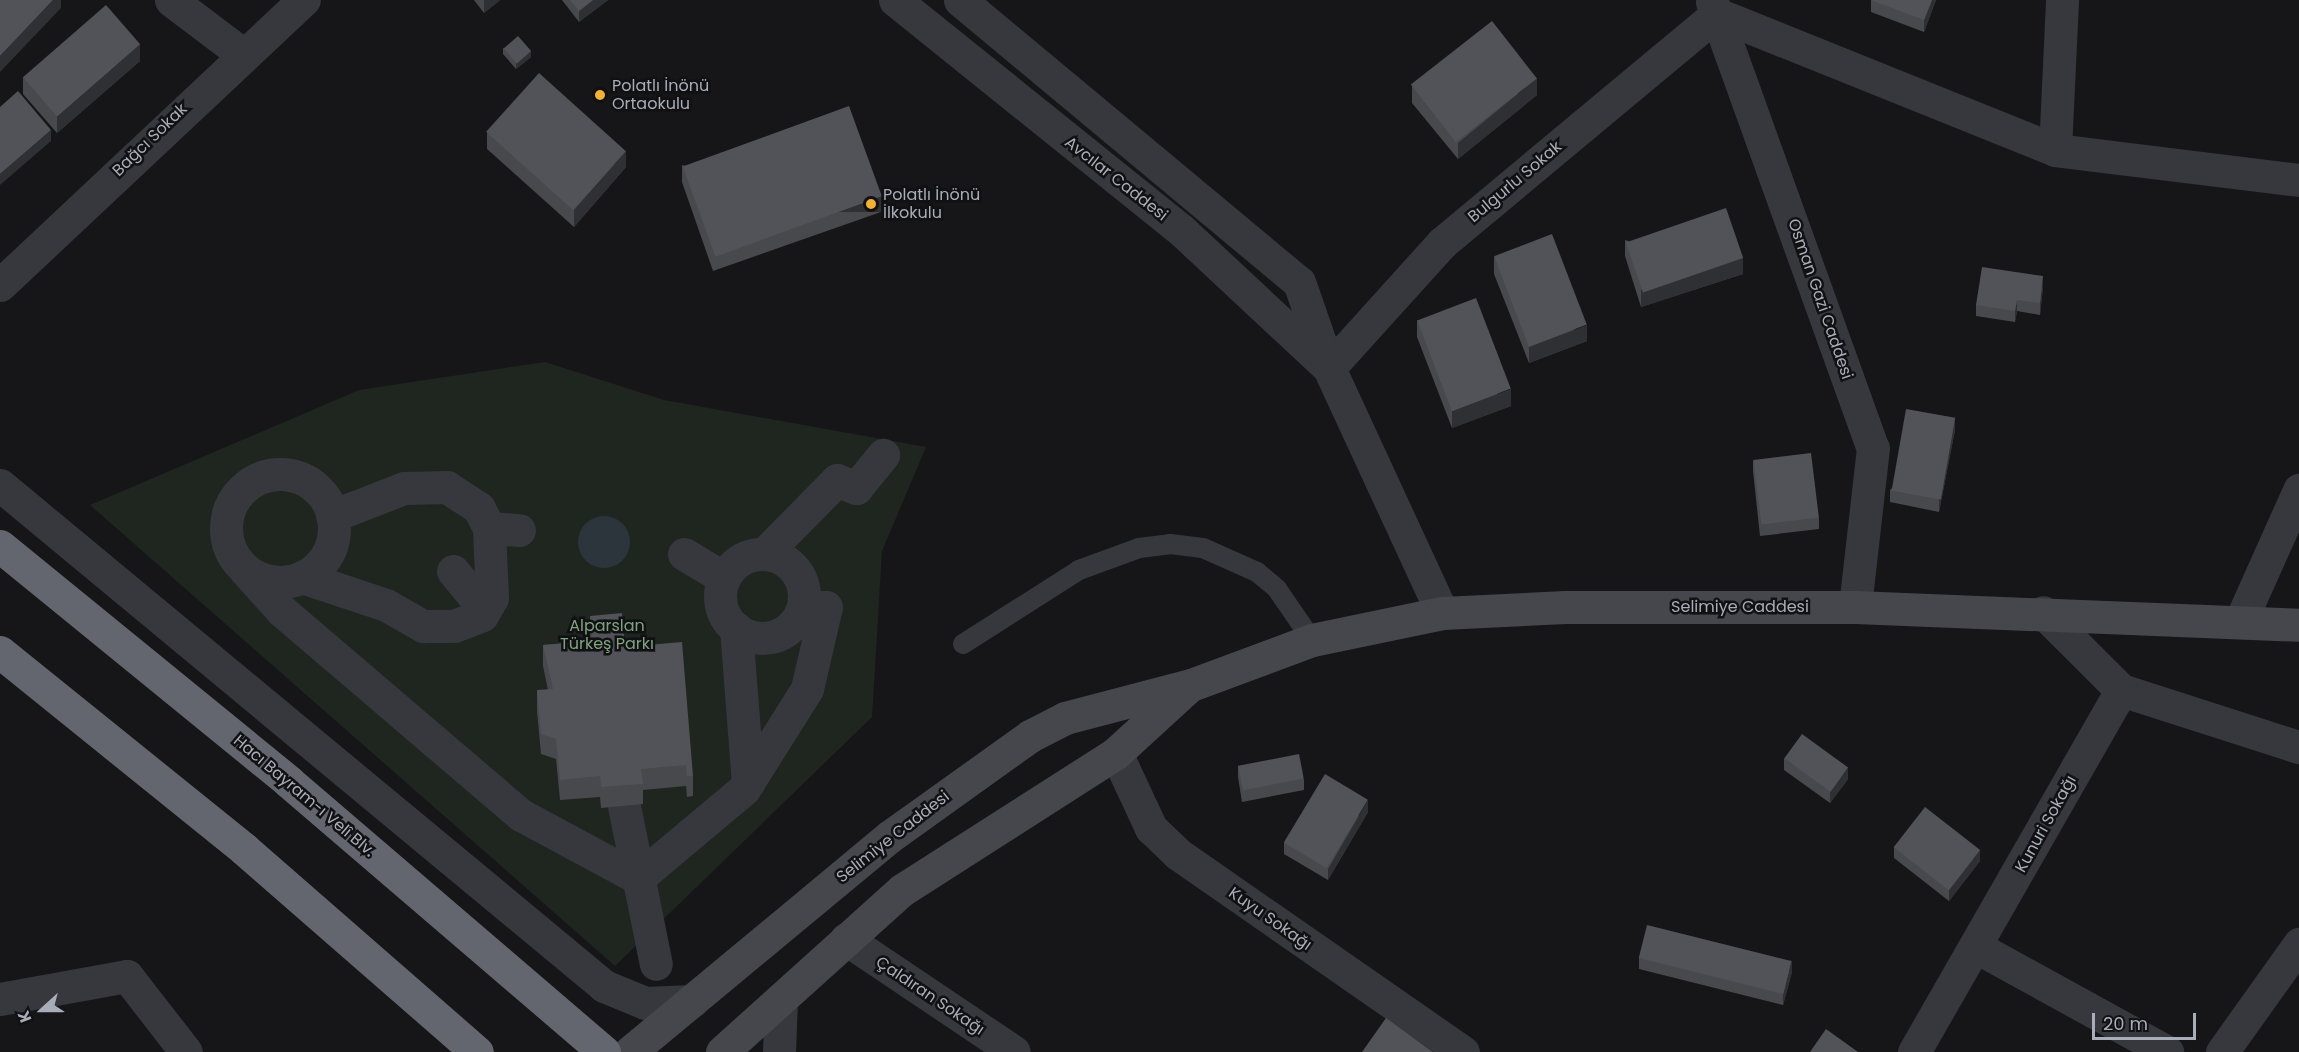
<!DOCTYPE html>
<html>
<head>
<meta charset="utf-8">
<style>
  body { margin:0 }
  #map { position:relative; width:2299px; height:1052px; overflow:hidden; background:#161618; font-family:Poppins,sans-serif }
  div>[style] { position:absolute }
  .green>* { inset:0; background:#1e261f }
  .water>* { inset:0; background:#2c353c }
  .round { border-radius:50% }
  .lane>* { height:20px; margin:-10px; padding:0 10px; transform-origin:10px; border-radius:10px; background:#37383d }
  .street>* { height:33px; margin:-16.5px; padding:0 16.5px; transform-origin:16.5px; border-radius:16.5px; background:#37383d }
  .street>.ring { margin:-16.5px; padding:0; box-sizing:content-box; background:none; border:33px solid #37383d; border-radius:50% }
  .secondary>* { height:33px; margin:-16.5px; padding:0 16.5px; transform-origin:16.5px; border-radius:16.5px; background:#45474d }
  .highway>* { height:33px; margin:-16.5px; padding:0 16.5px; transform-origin:16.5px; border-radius:16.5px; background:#63666e }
  .wall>* { inset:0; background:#47494d }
  .shaded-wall>* { inset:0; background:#2f3033; transform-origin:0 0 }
  .building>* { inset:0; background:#525359; transform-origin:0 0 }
  .dots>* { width:16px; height:16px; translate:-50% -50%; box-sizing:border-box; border:3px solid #111113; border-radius:50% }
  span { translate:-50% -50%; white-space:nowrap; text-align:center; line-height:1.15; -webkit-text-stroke:5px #111113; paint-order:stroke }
  .poi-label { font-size:16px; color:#a8adb8 }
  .left { translate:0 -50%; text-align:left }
  .street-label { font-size:16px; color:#a8adb8 }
  .park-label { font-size:16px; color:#7fa381 }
  .north { position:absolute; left:12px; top:980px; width:60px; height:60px; -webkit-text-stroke:4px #111113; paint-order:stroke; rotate:249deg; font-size:16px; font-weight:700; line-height:24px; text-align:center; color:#a8adb8 }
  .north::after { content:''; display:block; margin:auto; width:21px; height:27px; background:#a8adb8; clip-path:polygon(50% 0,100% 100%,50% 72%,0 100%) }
  .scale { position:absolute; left:2092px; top:1013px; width:104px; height:27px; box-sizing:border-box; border:3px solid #a8adb8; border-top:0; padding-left:8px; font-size:18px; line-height:21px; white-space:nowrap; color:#a8adb8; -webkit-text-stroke:4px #111113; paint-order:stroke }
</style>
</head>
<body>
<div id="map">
  <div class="green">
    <i style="clip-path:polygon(545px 362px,664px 400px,926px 447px,882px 551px,872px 717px,615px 966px,90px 505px,359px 390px)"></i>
  </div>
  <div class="water">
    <i class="round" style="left:578px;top:516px;width:52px;height:52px"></i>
  </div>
  <div class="lane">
    <i style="left:963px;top:644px;width:138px;rotate:-32.5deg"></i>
    <i style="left:1079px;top:570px;width:64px;rotate:-20.1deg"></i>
    <i style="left:1139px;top:548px;width:31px;rotate:-7deg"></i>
    <i style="left:1170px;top:544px;width:33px;rotate:7deg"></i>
    <i style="left:1203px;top:548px;width:59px;rotate:24deg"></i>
    <i style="left:1257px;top:572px;width:26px;rotate:40deg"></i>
    <i style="left:1277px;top:589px;width:62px;rotate:55.5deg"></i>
  </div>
  <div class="street">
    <i style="left:171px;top:0;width:88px;rotate:37.1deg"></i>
    <i style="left:895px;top:0;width:366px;rotate:38.8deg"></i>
    <i style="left:1180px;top:229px;width:200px;rotate:43deg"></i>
    <i style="left:960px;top:0;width:441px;rotate:39.8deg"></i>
    <i style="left:1299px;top:282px;width:91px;rotate:70.8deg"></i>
    <i style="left:1329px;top:368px;width:270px;rotate:65.2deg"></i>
    <i style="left:1712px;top:2px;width:474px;rotate:70.2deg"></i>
    <i style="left:1873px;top:448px;width:160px;rotate:96.5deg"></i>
    <i style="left:2055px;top:150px;width:150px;rotate:-87.3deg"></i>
    <i style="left:0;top:285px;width:417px;rotate:-43.2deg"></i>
    <i style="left:1329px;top:368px;width:169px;rotate:-47.9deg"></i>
    <i style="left:1442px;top:243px;width:358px;rotate:-39.8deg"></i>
    <i style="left:1717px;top:14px;width:364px;rotate:21.9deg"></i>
    <i style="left:2055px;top:150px;width:246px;rotate:7deg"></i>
    <i class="ring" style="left:226px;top:474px;width:75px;height:75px"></i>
    <i style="left:0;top:485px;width:785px;rotate:39.67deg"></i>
    <i style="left:604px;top:986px;width:44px;rotate:22.5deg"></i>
    <i style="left:645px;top:1003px;width:47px;rotate:-2.4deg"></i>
    <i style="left:489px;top:528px;width:30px;rotate:4deg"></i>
    <i style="left:684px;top:554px;width:47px;rotate:31deg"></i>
    <i style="left:764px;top:554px;width:104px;rotate:-45.4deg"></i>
    <i style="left:837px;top:480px;width:21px;rotate:23deg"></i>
    <i style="left:856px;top:488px;width:43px;rotate:-50.7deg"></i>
    <i class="ring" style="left:720px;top:554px;width:51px;height:51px"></i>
    <i style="left:245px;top:570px;width:55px;rotate:47.9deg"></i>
    <i style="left:282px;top:611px;width:314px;rotate:40.5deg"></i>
    <i style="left:521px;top:815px;width:133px;rotate:28.3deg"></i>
    <i style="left:638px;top:878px;width:138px;rotate:-40deg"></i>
    <i style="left:744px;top:789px;width:118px;rotate:-57.8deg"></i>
    <i style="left:807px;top:689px;width:84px;rotate:-77deg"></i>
    <i style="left:826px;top:607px;width:23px;rotate:180deg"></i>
    <i style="left:453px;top:571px;width:50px;rotate:50.6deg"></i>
    <i style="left:302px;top:577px;width:89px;rotate:18.4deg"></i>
    <i style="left:386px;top:605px;width:43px;rotate:29.6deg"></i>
    <i style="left:423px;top:626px;width:31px"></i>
    <i style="left:454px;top:626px;width:30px;rotate:-21deg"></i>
    <i style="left:482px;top:615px;width:20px;rotate:-60deg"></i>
    <i style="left:492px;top:598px;width:70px;rotate:-92.5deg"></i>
    <i style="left:489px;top:528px;width:22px;rotate:-117deg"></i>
    <i style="left:479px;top:508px;width:38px;rotate:-147deg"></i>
    <i style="left:447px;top:487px;width:43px;rotate:178.7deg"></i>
    <i style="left:404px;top:488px;width:77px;rotate:158.7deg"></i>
    <i style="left:2240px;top:622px;width:145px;rotate:-65.9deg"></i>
    <i style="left:736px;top:628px;width:156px;rotate:85.6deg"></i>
    <i style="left:2121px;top:690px;width:187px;rotate:17.8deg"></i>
    <i style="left:1116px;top:753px;width:83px;rotate:65deg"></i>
    <i style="left:1151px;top:828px;width:37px;rotate:44deg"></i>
    <i style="left:1178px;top:854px;width:347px;rotate:34.8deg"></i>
    <i style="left:624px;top:806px;width:161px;rotate:78.6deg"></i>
    <i style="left:846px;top:939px;width:202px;rotate:33.9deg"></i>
    <i style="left:1978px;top:948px;width:216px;rotate:28.8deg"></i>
    <i style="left:0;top:999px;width:129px;rotate:-10.3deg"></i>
    <i style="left:127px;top:976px;width:96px;rotate:52.2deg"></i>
    <i style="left:779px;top:1052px;width:52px;rotate:-87.8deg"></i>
    <i style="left:1914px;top:1052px;width:417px;rotate:-60.2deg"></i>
    <i style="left:2121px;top:690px;width:110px;rotate:-135deg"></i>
    <i style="left:2222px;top:1052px;width:133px;rotate:-54.5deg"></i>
  </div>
  <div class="secondary">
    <i style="left:630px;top:1052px;width:337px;rotate:-39.7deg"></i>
    <i style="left:889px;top:837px;width:173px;rotate:-35.6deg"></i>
    <i style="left:1030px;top:736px;width:39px;rotate:-27deg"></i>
    <i style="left:1065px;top:718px;width:130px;rotate:-14.7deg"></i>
    <i style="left:1191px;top:685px;width:129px;rotate:-20.4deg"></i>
    <i style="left:1312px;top:640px;width:133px;rotate:-11.7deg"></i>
    <i style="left:1442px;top:613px;width:123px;rotate:-2.8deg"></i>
    <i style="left:1565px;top:607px;width:290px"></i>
    <i style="left:1855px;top:607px;width:444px;rotate:2.3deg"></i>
    <i style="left:722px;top:1052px;width:242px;rotate:-42deg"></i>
    <i style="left:902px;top:890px;width:254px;rotate:-32.6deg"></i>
    <i style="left:1116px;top:753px;width:99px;rotate:-42.5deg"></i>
  </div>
  <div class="highway">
    <i style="left:0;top:546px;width:373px;rotate:39.2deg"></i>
    <i style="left:289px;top:782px;width:415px;rotate:40.6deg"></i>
    <i style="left:0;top:652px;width:314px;rotate:38.9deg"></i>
    <i style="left:244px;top:849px;width:309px;rotate:41.1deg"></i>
  </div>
  <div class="wall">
    <i style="clip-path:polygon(474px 0,500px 0,484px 13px)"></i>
    <i style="clip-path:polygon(562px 0,608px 0,579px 22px)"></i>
    <i style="clip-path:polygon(1871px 0,1936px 0,1924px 32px,1871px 12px)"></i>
    <i style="clip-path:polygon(503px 48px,531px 57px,516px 69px,503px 54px)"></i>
    <i style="clip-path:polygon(140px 61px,57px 133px,23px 94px,23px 77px)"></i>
    <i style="clip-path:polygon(1412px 86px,1537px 95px,1458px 159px,1412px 103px)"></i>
    <i style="clip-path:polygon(487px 133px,626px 167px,574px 227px,487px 149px)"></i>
    <i style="clip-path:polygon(682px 165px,881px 212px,713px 271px,682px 182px)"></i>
    <i style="clip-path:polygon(1625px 240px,1743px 274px,1641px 307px,1625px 256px)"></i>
    <i style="clip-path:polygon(1494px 257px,1587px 341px,1529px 363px,1494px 274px)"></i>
    <i style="clip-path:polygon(2043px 287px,2040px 315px,2017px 311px,2015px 322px,1976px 316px,1976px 305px)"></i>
    <i style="clip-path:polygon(1417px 320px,1511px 406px,1452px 428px,1417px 337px)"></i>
    <i style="clip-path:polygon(1955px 430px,1939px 512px,1890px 502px,1890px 490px)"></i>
    <i style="clip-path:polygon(1753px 460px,1819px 518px,1819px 529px,1760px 536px,1753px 471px)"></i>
    <i style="clip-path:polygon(590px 616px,625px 647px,693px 776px,693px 796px,687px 797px,686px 786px,643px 790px,643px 804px,601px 808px,600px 797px,560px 800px,556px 759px,541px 754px,537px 711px,537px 690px,548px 690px,543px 666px,543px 645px,590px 641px)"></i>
    <i style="clip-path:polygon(1784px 758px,1848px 779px,1830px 803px,1784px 770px)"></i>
    <i style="clip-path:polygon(1238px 766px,1304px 779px,1304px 790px,1242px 802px,1238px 777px)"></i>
    <i style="clip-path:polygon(1368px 812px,1328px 880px,1284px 854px,1284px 843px)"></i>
    <i style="clip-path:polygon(1894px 847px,1980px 861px,1949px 901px,1894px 858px)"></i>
    <i style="clip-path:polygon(1639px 958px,1792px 972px,1783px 1005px,1639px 969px)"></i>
  </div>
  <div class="shaded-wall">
    <i style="clip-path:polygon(53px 0,61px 0,61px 8px,0 72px,0 56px)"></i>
    <i style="clip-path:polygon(484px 0,500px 0,484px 13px)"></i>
    <i style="clip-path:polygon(593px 0,608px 0,579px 22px,579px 11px)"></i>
    <i style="clip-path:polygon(1932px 0,1936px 0,1924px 32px,1924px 20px)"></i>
    <i style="clip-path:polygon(140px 44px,140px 61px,57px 133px,57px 116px)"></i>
    <i style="clip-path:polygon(531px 51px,531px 57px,516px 69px,516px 63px)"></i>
    <i style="clip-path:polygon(1537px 78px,1537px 95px,1458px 159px,1458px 143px)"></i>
    <i style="clip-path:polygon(51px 130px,51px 141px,0 185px,0 174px)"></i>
    <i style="clip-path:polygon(626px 151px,626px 167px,574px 227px,574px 210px)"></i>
    <i style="left:881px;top:196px;width:16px;height:178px;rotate:90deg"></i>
    <i style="clip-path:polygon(1743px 258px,1743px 274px,1641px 307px,1641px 290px)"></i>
    <i style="clip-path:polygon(2043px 276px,2043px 287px,2040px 315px,2040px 303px)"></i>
    <i style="clip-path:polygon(2017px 300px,2017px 311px,2015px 322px,2015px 311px)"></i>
    <i style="clip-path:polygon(1587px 325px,1587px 341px,1529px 363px,1529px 347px)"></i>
    <i style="clip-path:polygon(1511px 389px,1511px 406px,1452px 428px,1452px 411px)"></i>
    <i style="clip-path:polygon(1955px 418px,1955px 430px,1939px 512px,1939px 500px)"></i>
    <i style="clip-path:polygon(1848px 768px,1848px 779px,1830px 803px,1830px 792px)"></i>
    <i style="clip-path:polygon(1368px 800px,1368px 812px,1328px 880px,1328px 869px)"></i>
    <i style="clip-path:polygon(1980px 850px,1980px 861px,1949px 901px,1949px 890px)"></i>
    <i style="clip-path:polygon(1792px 960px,1792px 972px,1783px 1005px,1783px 993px)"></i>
  </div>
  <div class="building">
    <i style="clip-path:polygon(0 0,53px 0,0 56px)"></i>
    <i style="clip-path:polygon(570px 0,593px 0,579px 11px)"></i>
    <i style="clip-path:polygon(1871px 0,1932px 0,1924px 20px)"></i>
    <i style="left:106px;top:5px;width:52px;height:110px;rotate:49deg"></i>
    <i style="left:1492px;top:21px;width:73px;height:103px;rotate:52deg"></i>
    <i style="left:518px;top:36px;width:20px;height:19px;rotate:49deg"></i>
    <i style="left:539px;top:73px;width:117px;height:79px;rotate:42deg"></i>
    <i style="clip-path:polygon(18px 91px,51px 130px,0 174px,0 107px)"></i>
    <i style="left:849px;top:106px;width:96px;height:177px;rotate:70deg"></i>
    <i style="left:1726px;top:208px;width:53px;height:106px;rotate:71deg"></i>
    <i style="left:1552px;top:234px;width:97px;height:62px;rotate:69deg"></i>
    <i style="clip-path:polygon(1982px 267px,2043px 276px,2040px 303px,2017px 300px,2015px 311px,1976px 305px)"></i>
    <i style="left:1476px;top:298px;width:97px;height:63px;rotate:69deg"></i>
    <i style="left:1906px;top:409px;width:50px;height:83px;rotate:10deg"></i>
    <i style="left:1811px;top:453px;width:65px;height:58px;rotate:83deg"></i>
    <i style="clip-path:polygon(622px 613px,625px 647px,682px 642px,693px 776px,687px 776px,686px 765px,641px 769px,643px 784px,601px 787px,600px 776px,560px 780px,556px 739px,541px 734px,537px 690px,553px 689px,543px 645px,592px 641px,590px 616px)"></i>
    <i style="left:1802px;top:734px;width:57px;height:30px;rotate:36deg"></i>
    <i style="left:1299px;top:754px;width:25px;height:62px;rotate:79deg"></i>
    <i style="left:1325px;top:774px;width:50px;height:80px;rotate:31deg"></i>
    <i style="left:1925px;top:807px;width:70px;height:51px;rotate:38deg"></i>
    <i style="left:1647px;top:925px;width:149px;height:34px;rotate:14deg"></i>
    <i style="clip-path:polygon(1386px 1018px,1433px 1052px,1362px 1052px)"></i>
    <i style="clip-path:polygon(1826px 1029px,1858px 1052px,1810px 1052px)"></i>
  </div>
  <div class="dots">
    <i style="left:600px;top:95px;background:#f2b134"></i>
    <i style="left:871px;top:204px;background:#f2b134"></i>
  </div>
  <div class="poi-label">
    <span class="left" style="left:612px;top:95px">Polatlı İnönü<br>Ortaokulu</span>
    <span class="left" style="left:883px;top:204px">Polatlı İnönü<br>İlkokulu</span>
  </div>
  <div class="street-label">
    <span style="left:150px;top:140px;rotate:-44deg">Bağcı Sokak</span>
    <span style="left:1116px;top:179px;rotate:38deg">Avcılar Caddesi</span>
    <span style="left:1515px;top:182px;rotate:-40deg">Bulgurlu Sokak</span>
    <span style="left:1820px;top:299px;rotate:71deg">Osman Gazi Caddesi</span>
    <span style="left:1740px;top:607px">Selimiye Caddesi</span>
    <span style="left:304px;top:796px;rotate:40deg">Hacı Bayram-ı Velî Blv.</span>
    <span style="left:2046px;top:824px;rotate:-61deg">Kunuri Sokağı</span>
    <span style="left:893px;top:837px;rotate:-38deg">Selimiye Caddesi</span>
    <span style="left:1270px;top:919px;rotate:35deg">Kuyu Sokağı</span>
    <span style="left:930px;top:996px;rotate:34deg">Çaldıran Sokağı</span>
  </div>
  <div class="park-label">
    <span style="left:607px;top:635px">Alparslan<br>Türkeş Parkı</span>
  </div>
  <div class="north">K</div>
  <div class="scale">20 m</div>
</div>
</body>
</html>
